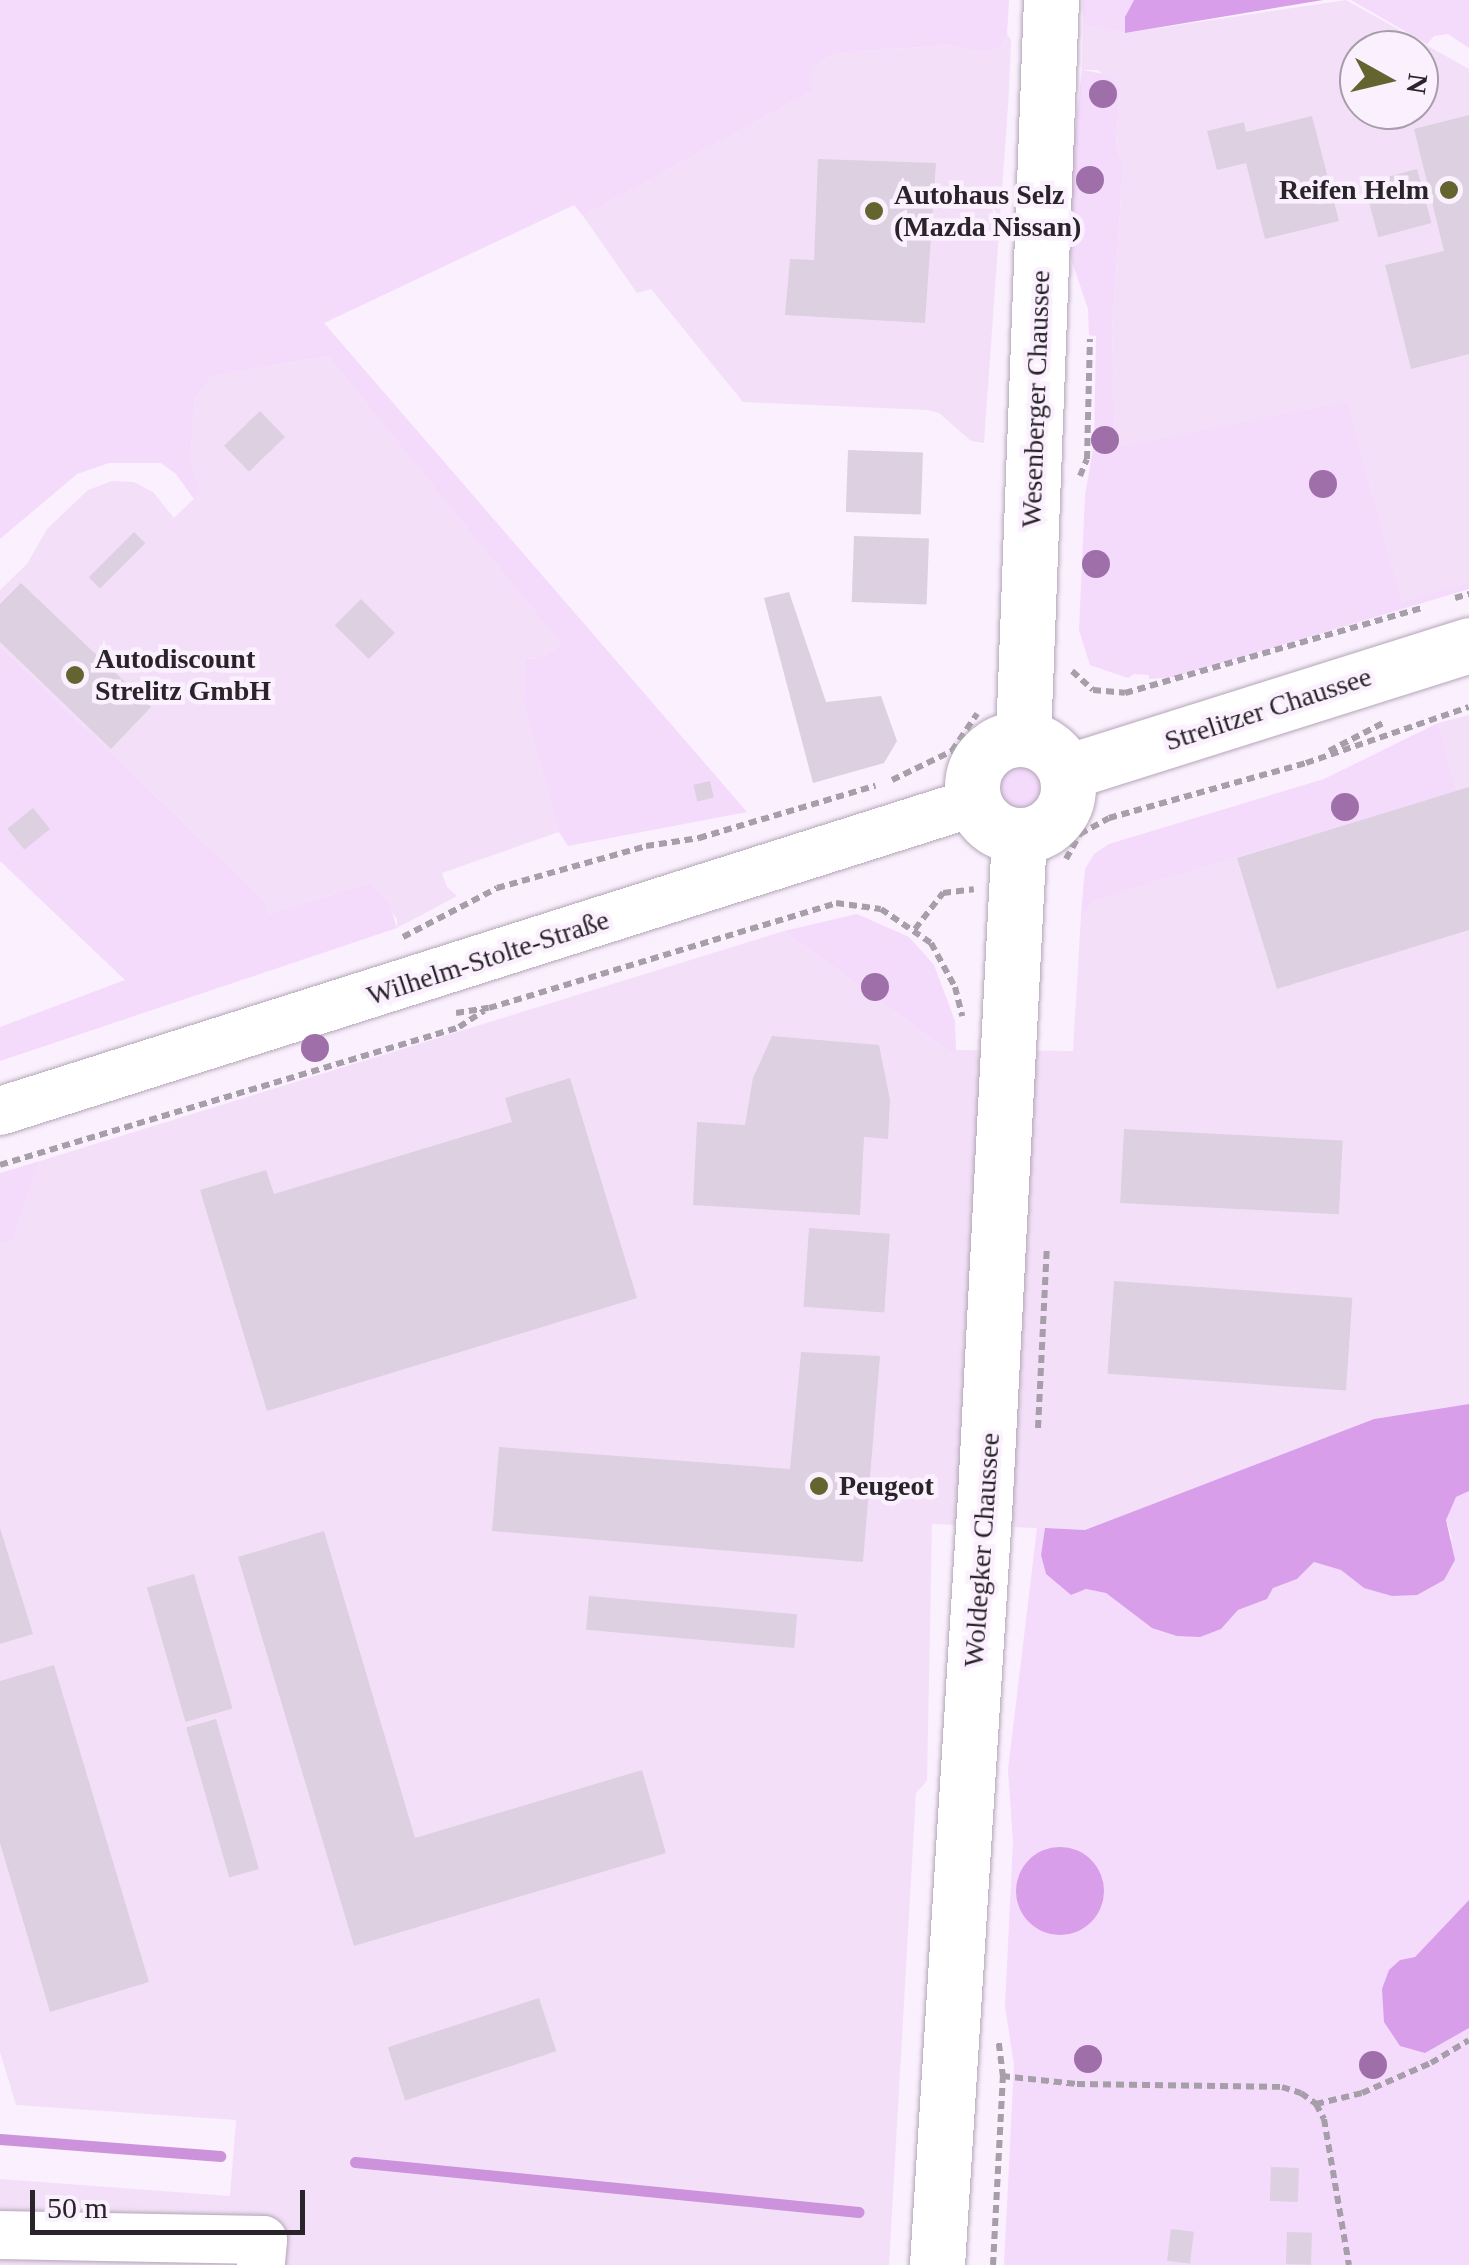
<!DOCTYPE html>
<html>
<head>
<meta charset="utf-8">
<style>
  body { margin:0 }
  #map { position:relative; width:1469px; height:2265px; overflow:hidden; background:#fbf0fe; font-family:Georgia,serif }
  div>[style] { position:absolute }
  .built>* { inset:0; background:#f3e0f8 }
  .green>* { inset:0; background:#f4dafb }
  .round { border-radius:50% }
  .forest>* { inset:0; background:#d89ee9 }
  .stream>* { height:11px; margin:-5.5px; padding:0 5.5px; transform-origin:5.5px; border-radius:5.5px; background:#cc92dc }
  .building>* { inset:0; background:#ddd0e1; transform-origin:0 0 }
  .path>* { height:6px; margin-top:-3px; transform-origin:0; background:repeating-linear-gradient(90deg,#a69ea8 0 8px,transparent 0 13px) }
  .roads { filter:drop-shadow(0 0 2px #b3a6b7) drop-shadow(0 0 2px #b3a6b7) }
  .minor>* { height:48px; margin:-24px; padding:0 24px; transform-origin:24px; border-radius:24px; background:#fff }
  .major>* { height:55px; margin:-27.5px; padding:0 27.5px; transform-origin:27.5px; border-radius:27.5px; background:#fff }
  .major>.ring { margin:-27.5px; padding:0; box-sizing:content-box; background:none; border:55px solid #fff; border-radius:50% }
  .trees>* { width:28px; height:28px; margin:-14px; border-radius:50%; background:#9e6fa9 }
  .dots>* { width:28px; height:28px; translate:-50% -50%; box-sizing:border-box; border:5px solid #fbf0fe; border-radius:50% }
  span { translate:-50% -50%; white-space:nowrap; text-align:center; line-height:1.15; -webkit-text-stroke:9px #fbf0fe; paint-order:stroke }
  .poi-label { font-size:28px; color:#29242a; font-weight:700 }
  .right { translate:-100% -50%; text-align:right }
  .left { translate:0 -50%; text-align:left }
  .street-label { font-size:28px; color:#29242a }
  .north { position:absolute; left:1339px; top:30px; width:100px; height:100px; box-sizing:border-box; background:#fbf0fe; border:2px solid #a79ea9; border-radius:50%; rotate:98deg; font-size:28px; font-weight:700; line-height:40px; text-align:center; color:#29242a }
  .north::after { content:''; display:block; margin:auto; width:35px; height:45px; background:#646431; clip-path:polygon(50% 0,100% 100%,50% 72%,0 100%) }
  .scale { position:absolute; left:30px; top:2190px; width:275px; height:45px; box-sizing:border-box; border:5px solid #29242a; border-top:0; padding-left:12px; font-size:30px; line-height:35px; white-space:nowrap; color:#29242a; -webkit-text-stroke:8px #fbf0fe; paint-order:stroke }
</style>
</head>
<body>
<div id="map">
  <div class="built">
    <i style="clip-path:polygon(evenodd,1346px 0,1469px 69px,1469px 583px,1402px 604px,1347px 401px,1115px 449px,1112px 332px,1123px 167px,1116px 145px,1120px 88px,1098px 70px,1082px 70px,1083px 25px,1125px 33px,1346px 0,1359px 50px,1419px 50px,1419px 110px,1359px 110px,1359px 50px)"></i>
    <i style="clip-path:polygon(1007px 34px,1011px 40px,1009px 92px,984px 443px,971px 441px,939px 413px,927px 410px,743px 402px,651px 289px,637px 293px,583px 216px,812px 91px,812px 68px,835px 53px,950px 45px,982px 52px,1000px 48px)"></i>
    <i style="clip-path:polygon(328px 356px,563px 644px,544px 658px,525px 659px,524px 705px,559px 832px,442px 873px,447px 887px,457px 896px,397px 928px,397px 919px,369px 883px,269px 914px,265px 901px,0 646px,0 590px,27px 564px,47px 529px,88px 490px,112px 481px,134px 482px,153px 492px,174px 518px,201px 492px,190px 460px,195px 399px,212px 376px)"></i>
    <i style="clip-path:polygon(1469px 715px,1469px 1404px,1374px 1419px,1085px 1530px,932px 1524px,927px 1781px,916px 1793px,889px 2265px,0 2265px,0 2179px,230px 2196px,236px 2120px,16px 2105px,0 2052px,0 1244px,13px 1240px,40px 1161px,784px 931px,947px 1050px,1073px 1051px,1081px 915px,1093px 900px,1457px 791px,1438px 723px)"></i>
  </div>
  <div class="green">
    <i style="clip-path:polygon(0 0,1009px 0,1007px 34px,1000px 48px,982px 52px,949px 45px,835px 53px,812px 68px,812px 91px,583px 216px,574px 205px,324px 323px,747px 812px,568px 846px,559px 832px,524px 705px,525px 659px,544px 658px,562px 644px,328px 356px,212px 376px,195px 399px,190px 460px,201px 492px,194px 499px,176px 474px,161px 463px,109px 463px,77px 474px,0 539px)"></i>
    <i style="clip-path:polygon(1083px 0,1134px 0,1125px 17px,1125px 33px,1083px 25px)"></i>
    <i style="clip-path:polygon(1351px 0,1469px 0,1469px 48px,1448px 34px,1434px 36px,1427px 44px)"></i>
    <i style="clip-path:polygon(1082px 70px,1109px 75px,1120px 88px,1116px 145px,1123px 167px,1112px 332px,1115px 448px,1347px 401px,1402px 603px,1469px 583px,1469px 589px,1175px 677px,1149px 679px,1149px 675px,1134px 674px,1128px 678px,1090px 665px,1079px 630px,1085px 495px,1094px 444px,1096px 336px,1089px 335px,1088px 309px,1070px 256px,1071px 167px)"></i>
    <i style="clip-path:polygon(0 646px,265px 901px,269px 914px,369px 883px,390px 906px,397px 928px,0 1061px,0 1027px,125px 980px,0 861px)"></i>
    <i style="clip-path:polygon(1438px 723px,1457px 791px,1094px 900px,1081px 915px,1085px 869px,1094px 854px,1109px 844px,1324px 779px)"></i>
    <i class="round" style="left:990px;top:757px;width:62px;height:62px"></i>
    <i style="clip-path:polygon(857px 914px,909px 937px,934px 965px,955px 1021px,956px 1051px,947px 1050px,784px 931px)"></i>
    <i style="clip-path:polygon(40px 1161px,13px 1240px,0 1244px,0 1173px)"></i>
    <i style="clip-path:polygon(1469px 1491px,1469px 1900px,1415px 1957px,1400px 1960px,1425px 2053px,1469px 2028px,1469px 2265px,1004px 2265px,1014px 2065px,1005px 2006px,1013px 1842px,1008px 1770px,1037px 1528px,1045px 1528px,1041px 1555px,1046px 1574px,1071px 1595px,1086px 1589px,1106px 1593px,1152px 1628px,1221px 1629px,1238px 1610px,1267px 1599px,1273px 1588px,1297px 1579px,1314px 1562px,1341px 1570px,1364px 1588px,1452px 1539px,1446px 1520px,1449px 1508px,1456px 1497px)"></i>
  </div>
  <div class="forest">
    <i style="clip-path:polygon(1134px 0,1323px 0,1125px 33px,1125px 17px)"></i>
    <i style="clip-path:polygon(1469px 1404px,1469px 1491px,1456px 1497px,1446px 1520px,1455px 1560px,1444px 1580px,1417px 1595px,1392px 1596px,1364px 1588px,1341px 1570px,1314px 1562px,1297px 1579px,1273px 1588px,1267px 1599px,1238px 1610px,1221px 1629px,1200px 1637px,1177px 1636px,1152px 1628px,1106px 1593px,1086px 1589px,1071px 1595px,1046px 1574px,1041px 1555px,1045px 1528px,1085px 1530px,1374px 1419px)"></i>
    <i class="round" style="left:1016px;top:1847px;width:88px;height:88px"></i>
    <i style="clip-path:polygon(1469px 1900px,1469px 2028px,1425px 2053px,1400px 2046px,1384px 2022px,1382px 1989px,1389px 1970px,1400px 1960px,1415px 1957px)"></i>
  </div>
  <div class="stream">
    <i style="left:0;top:2139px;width:221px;rotate:4.4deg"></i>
    <i style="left:355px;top:2162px;width:506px;rotate:5.67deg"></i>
  </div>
  <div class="building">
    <i style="clip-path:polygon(1469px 115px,1469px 354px,1411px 369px,1385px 265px,1444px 251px,1414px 129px)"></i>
    <i style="clip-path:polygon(1312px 116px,1339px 221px,1265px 239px,1246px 163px,1217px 170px,1207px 131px,1244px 122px,1246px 132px)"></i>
    <i style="clip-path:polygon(818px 159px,936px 163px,925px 323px,785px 315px,790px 259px,814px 260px)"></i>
    <i style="left:1417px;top:169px;width:56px;height:55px;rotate:75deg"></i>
    <i style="left:260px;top:411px;width:36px;height:50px;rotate:46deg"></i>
    <i style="left:848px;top:450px;width:75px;height:62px;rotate:2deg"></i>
    <i style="left:134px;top:532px;width:16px;height:64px;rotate:45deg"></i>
    <i style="left:854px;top:536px;width:75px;height:66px;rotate:2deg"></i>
    <i style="clip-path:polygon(21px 583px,151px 707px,111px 749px,0 642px,0 604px)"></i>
    <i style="clip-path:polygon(789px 592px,826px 702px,881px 696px,897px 741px,884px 763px,813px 783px,764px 598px)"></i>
    <i style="left:361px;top:599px;width:48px;height:37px;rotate:45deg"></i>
    <i style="left:710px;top:781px;width:17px;height:17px;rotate:77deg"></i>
    <i style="clip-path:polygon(1469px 787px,1469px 930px,1277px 989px,1237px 858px)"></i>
    <i style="left:33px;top:808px;width:27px;height:33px;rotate:51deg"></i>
    <i style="clip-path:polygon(772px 1036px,879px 1045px,890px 1100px,888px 1139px,864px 1137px,860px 1215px,693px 1205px,697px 1122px,745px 1125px,753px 1078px)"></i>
    <i style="clip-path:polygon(570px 1078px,637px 1298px,267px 1411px,200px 1190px,266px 1170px,274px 1194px,512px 1122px,505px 1098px)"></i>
    <i style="left:1124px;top:1129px;width:219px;height:74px;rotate:3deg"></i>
    <i style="left:809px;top:1228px;width:81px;height:79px;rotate:4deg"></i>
    <i style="left:1114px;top:1281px;width:239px;height:93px;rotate:4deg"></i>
    <i style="clip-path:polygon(801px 1352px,880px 1356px,863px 1562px,492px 1531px,499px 1447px,790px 1469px)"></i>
    <i style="clip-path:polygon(0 1528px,33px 1634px,0 1644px)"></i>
    <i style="clip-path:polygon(324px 1531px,415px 1838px,642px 1770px,666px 1853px,354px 1946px,238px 1557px)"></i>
    <i style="left:194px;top:1574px;width:140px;height:49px;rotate:74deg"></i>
    <i style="left:589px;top:1596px;width:209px;height:34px;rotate:5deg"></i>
    <i style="clip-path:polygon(54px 1665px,149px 1982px,50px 2012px,0 1843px,0 1681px)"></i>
    <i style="left:216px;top:1719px;width:156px;height:31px;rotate:74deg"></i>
    <i style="left:539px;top:1998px;width:56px;height:159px;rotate:72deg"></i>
    <i style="left:1271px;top:2167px;width:28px;height:34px;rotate:2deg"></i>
    <i style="left:1171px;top:2229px;width:23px;height:32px;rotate:7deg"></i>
    <i style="left:1287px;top:2232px;width:25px;height:32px;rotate:2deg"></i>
  </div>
  <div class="path">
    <i style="left:1080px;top:476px;width:18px;rotate:-68deg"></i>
    <i style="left:1087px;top:459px;width:120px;rotate:-88.6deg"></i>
    <i style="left:1455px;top:598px;width:15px;rotate:-16deg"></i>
    <i style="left:1072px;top:671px;width:28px;rotate:42deg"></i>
    <i style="left:1093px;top:690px;width:32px;rotate:5deg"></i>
    <i style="left:1125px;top:693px;width:311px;rotate:-16deg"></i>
    <i style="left:1329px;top:751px;width:63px;rotate:-27.4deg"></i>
    <i style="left:892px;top:780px;width:67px;rotate:-25.8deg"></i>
    <i style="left:952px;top:751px;width:45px;rotate:-56deg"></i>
    <i style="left:1066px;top:859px;width:29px;rotate:-61deg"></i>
    <i style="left:1080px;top:834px;width:33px;rotate:-29deg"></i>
    <i style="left:1109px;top:818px;width:205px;rotate:-15.6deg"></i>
    <i style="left:1306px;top:763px;width:172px;rotate:-19deg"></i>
    <i style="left:915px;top:929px;width:46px;rotate:-52.1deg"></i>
    <i style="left:943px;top:893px;width:31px;rotate:-7deg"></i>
    <i style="left:403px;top:937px;width:106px;rotate:-27.5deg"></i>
    <i style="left:497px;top:888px;width:155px;rotate:-15.7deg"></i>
    <i style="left:646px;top:846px;width:54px;rotate:-8.6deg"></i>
    <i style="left:699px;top:838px;width:184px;rotate:-16.5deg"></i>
    <i style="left:456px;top:1013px;width:33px;rotate:-9deg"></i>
    <i style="left:489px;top:1008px;width:363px;rotate:-16.8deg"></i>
    <i style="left:836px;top:903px;width:45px;rotate:7.6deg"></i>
    <i style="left:881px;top:909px;width:60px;rotate:34.2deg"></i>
    <i style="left:931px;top:943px;width:50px;rotate:61.4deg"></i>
    <i style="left:955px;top:987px;width:30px;rotate:76deg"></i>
    <i style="left:0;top:1165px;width:479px;rotate:-16.7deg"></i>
    <i style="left:459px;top:1027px;width:30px;rotate:-33deg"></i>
    <i style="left:1038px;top:1428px;width:182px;rotate:-87.2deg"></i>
    <i style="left:1002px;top:2076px;width:75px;rotate:6.1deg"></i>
    <i style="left:1077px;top:2084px;width:205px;rotate:0.8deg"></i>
    <i style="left:1282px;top:2087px;width:20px;rotate:18deg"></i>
    <i style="left:1301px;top:2093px;width:19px;rotate:36deg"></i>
    <i style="left:1316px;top:2104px;width:17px;rotate:62deg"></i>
    <i style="left:1324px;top:2119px;width:148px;rotate:80.3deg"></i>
    <i style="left:1316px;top:2104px;width:47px;rotate:-13.4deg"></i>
    <i style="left:1362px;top:2093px;width:75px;rotate:-23.5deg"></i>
    <i style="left:1431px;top:2063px;width:44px;rotate:-31.2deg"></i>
    <i style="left:993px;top:2265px;width:188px;rotate:-87deg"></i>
    <i style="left:1003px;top:2077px;width:35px;rotate:-97deg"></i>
  </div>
  <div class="roads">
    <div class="minor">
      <i style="left:0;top:1111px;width:1023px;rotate:-17.58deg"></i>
      <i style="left:0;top:2235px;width:263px;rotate:1.1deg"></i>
      <i style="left:263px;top:2240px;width:25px;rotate:95deg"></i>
    </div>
    <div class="major">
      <i style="left:1023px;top:738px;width:739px;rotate:-87.83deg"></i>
      <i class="ring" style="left:972px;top:739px;width:41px;height:41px"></i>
      <i style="left:1067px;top:772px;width:422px;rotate:-17.5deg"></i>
      <i style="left:937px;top:2265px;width:771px;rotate:-86.43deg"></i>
      <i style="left:985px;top:1495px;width:660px;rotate:-87.05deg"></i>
    </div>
  </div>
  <div class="trees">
    <i style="left:1103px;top:94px"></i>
    <i style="left:1090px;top:180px"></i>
    <i style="left:1105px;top:440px"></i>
    <i style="left:1323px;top:484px"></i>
    <i style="left:1096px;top:564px"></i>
    <i style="left:1345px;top:807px"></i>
    <i style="left:875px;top:987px"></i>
    <i style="left:315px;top:1048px"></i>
    <i style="left:1088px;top:2059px"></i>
    <i style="left:1373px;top:2065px"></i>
  </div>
  <div class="dots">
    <i style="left:1449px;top:190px;background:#646431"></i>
    <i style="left:874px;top:211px;background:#646431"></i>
    <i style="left:75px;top:675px;background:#646431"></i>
    <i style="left:819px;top:1486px;background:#646431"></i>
  </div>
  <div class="poi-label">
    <span class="right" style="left:1429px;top:190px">Reifen Helm</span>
    <span class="left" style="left:894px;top:211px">Autohaus Selz<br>(Mazda Nissan)</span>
    <span class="left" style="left:95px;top:675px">Autodiscount<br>Strelitz GmbH</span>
    <span class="left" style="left:839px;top:1486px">Peugeot</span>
  </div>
  <div class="street-label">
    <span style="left:1036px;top:399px;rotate:-88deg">Wesenberger Chaussee</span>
    <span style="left:1268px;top:709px;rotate:-18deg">Strelitzer Chaussee</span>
    <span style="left:488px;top:958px;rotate:-18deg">Wilhelm-Stolte-Straße</span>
    <span style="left:982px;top:1550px;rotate:-86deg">Woldegker Chaussee</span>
  </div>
  <div class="north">N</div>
  <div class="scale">50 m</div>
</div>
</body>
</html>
